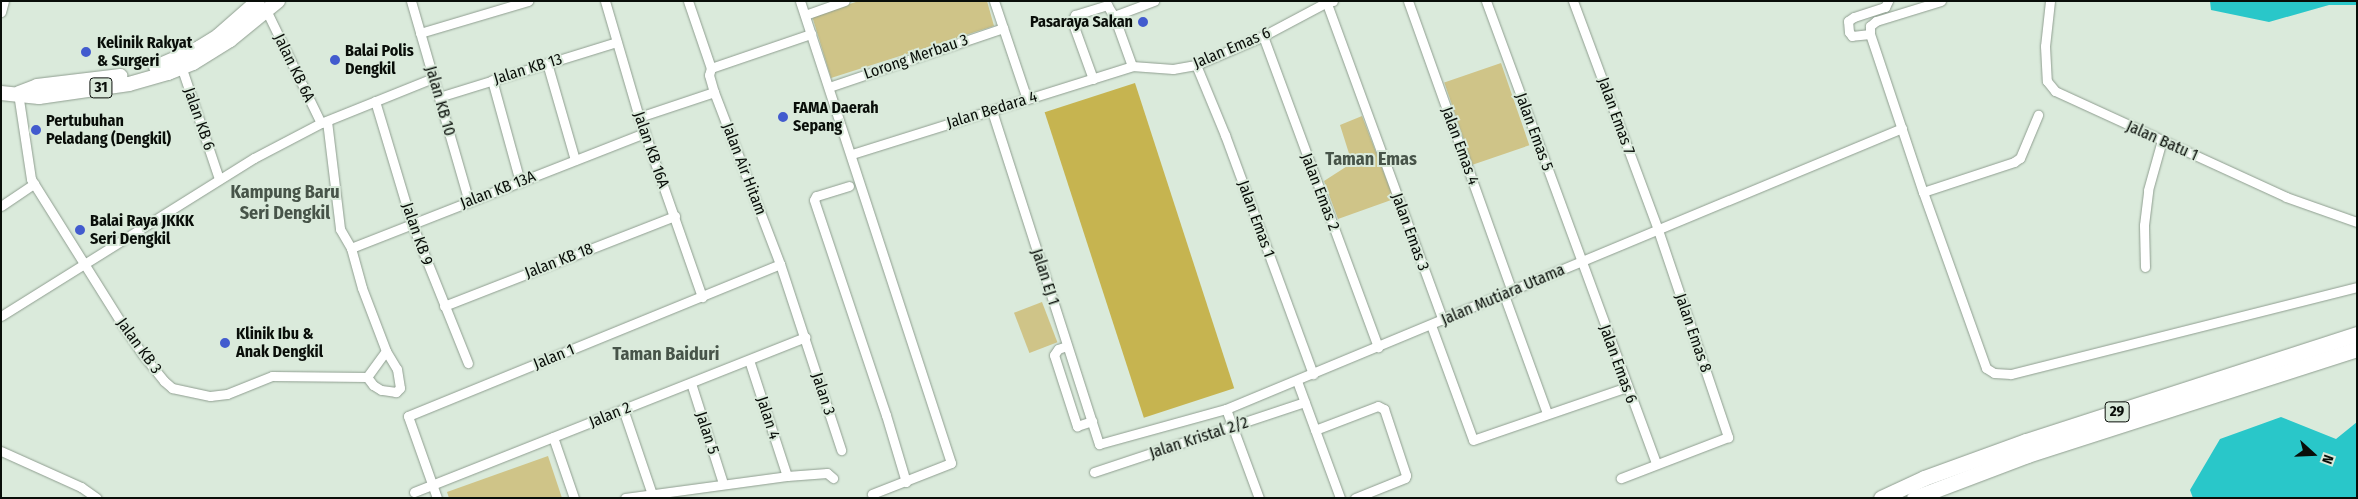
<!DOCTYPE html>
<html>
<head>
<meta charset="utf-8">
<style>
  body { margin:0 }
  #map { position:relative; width:2358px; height:499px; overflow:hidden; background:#daeadb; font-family:"Fira Sans Condensed",sans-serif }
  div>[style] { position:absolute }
  .green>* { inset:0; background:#cfc488; transform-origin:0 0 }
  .forest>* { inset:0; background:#c6b450; transform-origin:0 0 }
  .water>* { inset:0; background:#29c7c9 }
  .roads { filter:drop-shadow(0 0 1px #8f9e90) drop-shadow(0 0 1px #8f9e90) }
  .minor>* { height:9px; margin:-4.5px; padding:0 4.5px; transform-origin:4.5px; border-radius:4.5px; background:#fff }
  .primary>* { height:14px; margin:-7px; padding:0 7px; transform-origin:7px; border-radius:7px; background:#fff }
  .trunk>* { height:15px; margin:-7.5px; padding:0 7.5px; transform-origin:7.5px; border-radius:7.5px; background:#fff }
  .dots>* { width:14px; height:14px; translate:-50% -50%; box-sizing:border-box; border:2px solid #daeadb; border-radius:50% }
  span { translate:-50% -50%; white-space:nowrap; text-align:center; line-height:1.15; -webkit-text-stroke:4px #daeadb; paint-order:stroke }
  .shield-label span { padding:1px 4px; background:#daeadb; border:1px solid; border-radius:4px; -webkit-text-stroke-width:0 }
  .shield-label { font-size:15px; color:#090e09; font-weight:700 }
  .poi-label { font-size:16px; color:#090e09; font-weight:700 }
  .right { translate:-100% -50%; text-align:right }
  .left { translate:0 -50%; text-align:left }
  .street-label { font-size:16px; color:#090e09 }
  .neighbourhood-label { font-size:18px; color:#475449; font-weight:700 }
  .frame { position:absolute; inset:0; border:2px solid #090e09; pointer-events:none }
  .north { position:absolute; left:2288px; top:429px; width:50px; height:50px; -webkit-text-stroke:4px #daeadb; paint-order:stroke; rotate:110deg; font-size:14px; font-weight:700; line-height:20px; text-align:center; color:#090e09 }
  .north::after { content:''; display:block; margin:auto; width:18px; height:22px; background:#090e09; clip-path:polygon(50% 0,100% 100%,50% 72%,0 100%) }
</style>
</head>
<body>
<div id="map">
  <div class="green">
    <i style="clip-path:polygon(859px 1px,987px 1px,994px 26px,831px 78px,812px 16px)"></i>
    <i style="left:1501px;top:63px;width:87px;height:60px;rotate:71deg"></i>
    <i style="clip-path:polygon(1362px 116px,1394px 199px,1338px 219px,1324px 181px,1352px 163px,1340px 125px)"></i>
    <i style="left:1042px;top:302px;width:43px;height:30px;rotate:69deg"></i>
    <i style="clip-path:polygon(548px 456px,562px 498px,449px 498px,447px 492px)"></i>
  </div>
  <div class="forest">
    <i style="left:1135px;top:83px;width:321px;height:95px;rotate:72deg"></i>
  </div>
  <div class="water">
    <i style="clip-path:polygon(2210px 1px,2357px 1px,2357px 5px,2329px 5px,2269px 22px,2211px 10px)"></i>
    <i style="clip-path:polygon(2281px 417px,2336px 439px,2357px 422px,2357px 498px,2193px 498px,2190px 490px,2220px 439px)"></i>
  </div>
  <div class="roads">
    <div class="minor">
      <i style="left:411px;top:1px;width:209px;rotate:73.9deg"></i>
      <i style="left:605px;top:1px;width:121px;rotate:73.7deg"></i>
      <i style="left:639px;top:117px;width:191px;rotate:70.7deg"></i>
      <i style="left:688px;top:1px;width:71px;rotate:71.1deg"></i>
      <i style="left:711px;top:68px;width:7px;rotate:106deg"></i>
      <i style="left:709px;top:75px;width:18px;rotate:74deg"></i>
      <i style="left:714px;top:92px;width:184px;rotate:69deg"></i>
      <i style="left:780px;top:264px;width:196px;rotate:71.8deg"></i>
      <i style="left:800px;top:1px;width:486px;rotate:71.9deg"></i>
      <i style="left:951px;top:463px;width:85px;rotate:158.6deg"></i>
      <i style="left:994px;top:1px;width:103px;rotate:71.4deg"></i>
      <i style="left:1326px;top:1px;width:340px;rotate:69.9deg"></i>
      <i style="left:1408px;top:1px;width:309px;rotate:70.3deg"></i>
      <i style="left:1486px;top:1px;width:493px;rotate:69.8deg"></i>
      <i style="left:1573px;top:1px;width:244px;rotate:69.6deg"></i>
      <i style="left:1658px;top:230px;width:219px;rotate:71.3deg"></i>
      <i style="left:1728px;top:437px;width:115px;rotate:159deg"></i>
      <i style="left:1941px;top:1px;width:68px;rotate:162.9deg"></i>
      <i style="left:1876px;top:21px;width:8px;rotate:140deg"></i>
      <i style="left:1870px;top:26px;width:8px;rotate:90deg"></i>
      <i style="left:1870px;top:34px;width:167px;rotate:71.5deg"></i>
      <i style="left:1923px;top:192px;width:187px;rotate:70.3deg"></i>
      <i style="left:1986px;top:368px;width:9px;rotate:32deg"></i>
      <i style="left:1994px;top:373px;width:17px;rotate:3deg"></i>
      <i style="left:2011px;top:374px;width:357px;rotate:-14.1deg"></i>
      <i style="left:2050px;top:1px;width:45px;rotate:96.3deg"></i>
      <i style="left:2045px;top:46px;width:35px;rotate:87deg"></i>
      <i style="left:2047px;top:81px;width:13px;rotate:51deg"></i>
      <i style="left:2055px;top:91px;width:254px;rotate:24.6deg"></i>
      <i style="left:2286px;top:197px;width:75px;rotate:19.4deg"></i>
      <i style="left:1px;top:12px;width:11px;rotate:-75deg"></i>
      <i style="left:267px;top:12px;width:123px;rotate:64.1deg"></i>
      <i style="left:805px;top:15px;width:42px;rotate:-19.3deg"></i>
      <i style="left:1114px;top:16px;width:43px;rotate:-20.6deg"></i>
      <i style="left:420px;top:33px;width:113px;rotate:-16.5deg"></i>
      <i style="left:1870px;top:34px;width:18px;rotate:174deg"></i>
      <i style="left:1852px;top:36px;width:5px;rotate:-127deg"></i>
      <i style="left:1849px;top:32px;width:11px;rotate:-95deg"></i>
      <i style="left:1848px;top:21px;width:7px;rotate:-34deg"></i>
      <i style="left:1854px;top:17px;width:33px;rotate:-18deg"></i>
      <i style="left:1885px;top:7px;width:7px;rotate:-63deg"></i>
      <i style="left:1263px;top:36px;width:332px;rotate:69.7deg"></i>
      <i style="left:180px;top:63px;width:122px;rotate:71.4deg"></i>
      <i style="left:547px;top:63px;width:101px;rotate:73.9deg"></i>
      <i style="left:1196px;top:65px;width:76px;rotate:67.5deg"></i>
      <i style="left:1225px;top:135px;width:255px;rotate:69.8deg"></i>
      <i style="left:711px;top:68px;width:106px;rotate:-18.8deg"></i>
      <i style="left:1093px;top:79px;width:62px;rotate:-109.9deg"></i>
      <i style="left:1072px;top:21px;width:7px;rotate:-63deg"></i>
      <i style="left:1075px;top:15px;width:34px;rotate:-17deg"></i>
      <i style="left:1107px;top:5px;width:13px;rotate:58deg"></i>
      <i style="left:1114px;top:16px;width:53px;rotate:70.2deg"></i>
      <i style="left:492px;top:80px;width:106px;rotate:74.6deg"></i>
      <i style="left:829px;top:87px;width:184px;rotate:-18.7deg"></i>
      <i style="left:18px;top:93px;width:87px;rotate:81.4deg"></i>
      <i style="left:31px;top:179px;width:171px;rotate:57.9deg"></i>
      <i style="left:122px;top:324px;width:37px;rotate:56deg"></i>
      <i style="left:143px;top:355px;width:33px;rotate:51deg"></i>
      <i style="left:164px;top:381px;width:11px;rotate:41deg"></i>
      <i style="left:172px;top:388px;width:39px;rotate:12deg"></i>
      <i style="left:210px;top:396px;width:17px;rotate:-7deg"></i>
      <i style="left:227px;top:394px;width:48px;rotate:-21.8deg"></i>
      <i style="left:272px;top:376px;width:95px;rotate:0.6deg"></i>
      <i style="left:367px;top:377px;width:32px;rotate:-54deg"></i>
      <i style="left:439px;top:97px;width:186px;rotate:-17.2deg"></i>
      <i style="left:375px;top:101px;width:128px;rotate:73.3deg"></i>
      <i style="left:412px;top:224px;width:150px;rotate:68.1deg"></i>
      <i style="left:992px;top:111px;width:350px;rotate:72.2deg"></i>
      <i style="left:1099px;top:444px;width:132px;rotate:-15.4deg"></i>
      <i style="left:1226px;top:409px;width:732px;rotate:-22.57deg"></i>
      <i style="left:639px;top:117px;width:79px;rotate:-18.4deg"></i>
      <i style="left:327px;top:121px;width:109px;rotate:83.1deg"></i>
      <i style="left:340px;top:229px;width:22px;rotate:60deg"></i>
      <i style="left:351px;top:248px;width:41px;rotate:74.6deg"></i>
      <i style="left:362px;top:288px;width:67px;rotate:69.1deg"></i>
      <i style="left:386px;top:351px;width:21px;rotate:59deg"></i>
      <i style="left:397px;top:369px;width:19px;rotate:81deg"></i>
      <i style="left:400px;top:388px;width:6px;rotate:135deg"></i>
      <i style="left:396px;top:392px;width:15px;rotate:-172deg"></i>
      <i style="left:381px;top:390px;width:9px;rotate:-148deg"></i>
      <i style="left:373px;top:385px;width:10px;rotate:-127deg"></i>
      <i style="left:852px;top:154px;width:294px;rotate:-17.4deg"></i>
      <i style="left:1132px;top:66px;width:41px;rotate:4.2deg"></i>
      <i style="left:1173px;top:69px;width:23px;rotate:-10deg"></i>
      <i style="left:1196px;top:65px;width:73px;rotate:-23.4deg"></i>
      <i style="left:1263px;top:36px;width:72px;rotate:-28deg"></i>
      <i style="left:1327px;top:2px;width:6px;rotate:-9deg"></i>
      <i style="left:849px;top:186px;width:34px;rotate:163deg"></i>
      <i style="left:816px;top:196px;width:4px;rotate:117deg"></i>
      <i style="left:814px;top:200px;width:227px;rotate:71.5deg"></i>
      <i style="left:886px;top:415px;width:70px;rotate:73.4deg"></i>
      <i style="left:1923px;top:192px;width:96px;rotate:-18.2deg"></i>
      <i style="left:2014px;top:162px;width:7px;rotate:-34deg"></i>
      <i style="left:2020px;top:158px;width:47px;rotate:-67.3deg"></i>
      <i style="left:1px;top:206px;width:40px;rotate:-34deg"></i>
      <i style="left:351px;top:248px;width:316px;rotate:-21.4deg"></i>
      <i style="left:2145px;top:267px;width:42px;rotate:-91.4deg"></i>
      <i style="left:2144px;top:225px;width:35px;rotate:-83deg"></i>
      <i style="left:2148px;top:190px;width:52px;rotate:-74.4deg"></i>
      <i style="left:1504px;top:295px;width:126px;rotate:70deg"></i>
      <i style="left:444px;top:306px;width:248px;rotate:-21.3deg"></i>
      <i style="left:1px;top:316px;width:298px;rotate:-32deg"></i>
      <i style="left:254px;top:158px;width:76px;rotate:-27.6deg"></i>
      <i style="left:321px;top:123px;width:121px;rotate:-21.9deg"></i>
      <i style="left:1431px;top:325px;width:122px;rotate:69.9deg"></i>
      <i style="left:1473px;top:440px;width:163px;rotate:-19deg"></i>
      <i style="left:1067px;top:346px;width:9px;rotate:162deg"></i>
      <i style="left:1058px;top:349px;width:7px;rotate:124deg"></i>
      <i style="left:1054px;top:355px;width:75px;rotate:72.1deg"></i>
      <i style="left:1077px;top:426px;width:16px;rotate:-18deg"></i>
      <i style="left:749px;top:360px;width:122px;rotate:71.9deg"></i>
      <i style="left:1297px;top:381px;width:125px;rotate:69.8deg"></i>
      <i style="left:691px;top:383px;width:105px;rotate:72.3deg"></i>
      <i style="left:623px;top:409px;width:90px;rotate:71.2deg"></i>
      <i style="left:1226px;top:409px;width:95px;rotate:69.7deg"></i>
      <i style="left:1315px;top:430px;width:67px;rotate:-20.9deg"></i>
      <i style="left:1378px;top:406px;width:7px;rotate:27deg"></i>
      <i style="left:1384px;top:409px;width:70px;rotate:71.6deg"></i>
      <i style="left:1406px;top:475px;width:3px;rotate:108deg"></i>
      <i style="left:1405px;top:478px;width:54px;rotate:158.2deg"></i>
      <i style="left:553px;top:437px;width:65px;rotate:71deg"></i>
      <i style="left:1px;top:451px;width:88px;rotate:24.2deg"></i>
      <i style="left:81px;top:487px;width:19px;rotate:35deg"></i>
      <i style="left:1094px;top:472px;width:222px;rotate:-18.4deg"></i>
      <i style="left:414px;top:492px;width:421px;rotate:-21.6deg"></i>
      <i style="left:437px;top:498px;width:87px;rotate:-109.5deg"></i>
      <i style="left:408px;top:416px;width:402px;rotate:-22.2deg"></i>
      <i style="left:625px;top:498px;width:163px;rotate:-7.7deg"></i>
      <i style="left:787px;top:476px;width:40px;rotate:-4.3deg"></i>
      <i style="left:827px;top:473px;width:8px;rotate:40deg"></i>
    </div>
    <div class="primary">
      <i style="left:156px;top:67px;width:47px;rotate:-23.8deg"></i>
      <i style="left:199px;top:48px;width:22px;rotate:-32deg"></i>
      <i style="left:218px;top:36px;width:53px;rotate:-41.2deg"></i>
      <i style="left:1px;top:93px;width:38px;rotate:6deg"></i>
      <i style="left:39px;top:97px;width:91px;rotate:-8.2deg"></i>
      <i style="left:129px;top:84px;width:41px;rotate:-15.8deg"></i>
      <i style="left:168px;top:73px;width:27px;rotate:-22deg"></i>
      <i style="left:193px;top:63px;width:44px;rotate:-31.9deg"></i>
      <i style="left:230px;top:40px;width:62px;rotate:-39.1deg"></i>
      <i style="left:19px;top:93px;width:19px;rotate:-21deg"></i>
      <i style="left:37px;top:86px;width:84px;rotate:-6.9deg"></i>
    </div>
    <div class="trunk">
      <i style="left:1881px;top:498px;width:47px;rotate:-24.9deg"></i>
      <i style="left:1924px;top:478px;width:109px;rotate:-19.9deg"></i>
      <i style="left:2026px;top:441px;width:348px;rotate:-17.9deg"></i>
      <i style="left:1914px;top:498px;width:121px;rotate:-20.8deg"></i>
      <i style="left:2027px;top:455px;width:347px;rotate:-17.8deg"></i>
    </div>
  </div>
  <div class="dots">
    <i style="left:1143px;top:22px;background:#425bce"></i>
    <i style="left:86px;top:52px;background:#425bce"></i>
    <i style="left:335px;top:60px;background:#425bce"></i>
    <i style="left:783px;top:117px;background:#425bce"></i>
    <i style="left:36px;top:130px;background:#425bce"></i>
    <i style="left:80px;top:230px;background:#425bce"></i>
    <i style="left:225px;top:343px;background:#425bce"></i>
  </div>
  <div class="shield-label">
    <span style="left:101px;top:88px">31</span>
    <span style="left:2117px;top:412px">29</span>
  </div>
  <div class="poi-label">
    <span class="right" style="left:1133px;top:22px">Pasaraya Sakan</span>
    <span class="left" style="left:97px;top:52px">Kelinik Rakyat<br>&amp; Surgeri</span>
    <span class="left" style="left:345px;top:60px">Balai Polis<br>Dengkil</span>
    <span class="left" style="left:793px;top:117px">FAMA Daerah<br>Sepang</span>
    <span class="left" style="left:46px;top:130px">Pertubuhan<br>Peladang (Dengkil)</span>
    <span class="left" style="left:90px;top:230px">Balai Raya JKKK<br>Seri Dengkil</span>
    <span class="left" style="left:236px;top:343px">Klinik Ibu &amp;<br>Anak Dengkil</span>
  </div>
  <div class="street-label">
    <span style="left:1232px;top:48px;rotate:-23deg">Jalan Emas 6</span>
    <span style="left:916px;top:57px;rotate:-19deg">Lorong Merbau 3</span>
    <span style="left:294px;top:68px;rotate:64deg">Jalan KB 6A</span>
    <span style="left:528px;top:69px;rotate:-17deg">Jalan KB 13</span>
    <span style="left:440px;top:101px;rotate:74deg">Jalan KB 10</span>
    <span style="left:992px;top:110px;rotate:-17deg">Jalan Bedara 4</span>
    <span style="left:1616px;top:116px;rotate:70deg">Jalan Emas 7</span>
    <span style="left:199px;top:119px;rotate:71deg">Jalan KB 6</span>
    <span style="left:1534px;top:132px;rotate:70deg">Jalan Emas 5</span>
    <span style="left:2162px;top:141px;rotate:24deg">Jalan Batu 1</span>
    <span style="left:1460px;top:146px;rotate:70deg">Jalan Emas 4</span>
    <span style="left:651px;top:150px;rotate:71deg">Jalan KB 16A</span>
    <span style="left:744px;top:169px;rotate:69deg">Jalan Air Hitam</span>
    <span style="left:498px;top:190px;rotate:-21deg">Jalan KB 13A</span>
    <span style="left:1320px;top:192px;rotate:69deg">Jalan Emas 2</span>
    <span style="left:1256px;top:219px;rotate:70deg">Jalan Emas 1</span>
    <span style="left:1410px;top:232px;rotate:70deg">Jalan Emas 3</span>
    <span style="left:417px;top:234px;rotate:71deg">Jalan KB 9</span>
    <span style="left:559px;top:261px;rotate:-21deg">Jalan KB 18</span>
    <span style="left:1045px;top:277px;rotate:72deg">Jalan EJ 1</span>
    <span style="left:1503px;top:295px;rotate:-23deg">Jalan Mutiara Utama</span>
    <span style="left:1693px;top:333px;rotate:71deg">Jalan Emas 8</span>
    <span style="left:139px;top:346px;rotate:54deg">Jalan KB 3</span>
    <span style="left:554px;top:357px;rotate:-22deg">Jalan 1</span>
    <span style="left:1618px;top:364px;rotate:70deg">Jalan Emas 6</span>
    <span style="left:823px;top:394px;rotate:72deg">Jalan 3</span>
    <span style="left:610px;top:415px;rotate:-22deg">Jalan 2</span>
    <span style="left:768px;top:418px;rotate:72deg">Jalan 4</span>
    <span style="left:707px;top:433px;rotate:72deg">Jalan 5</span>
    <span style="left:1199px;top:438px;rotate:-18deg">Jalan Kristal 2/2</span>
  </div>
  <div class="neighbourhood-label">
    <span style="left:1371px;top:159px">Taman Emas</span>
    <span style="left:285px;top:203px">Kampung Baru<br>Seri Dengkil</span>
    <span style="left:666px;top:354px">Taman Baiduri</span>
  </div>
  <div class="frame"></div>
  <div class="north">N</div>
</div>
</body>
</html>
